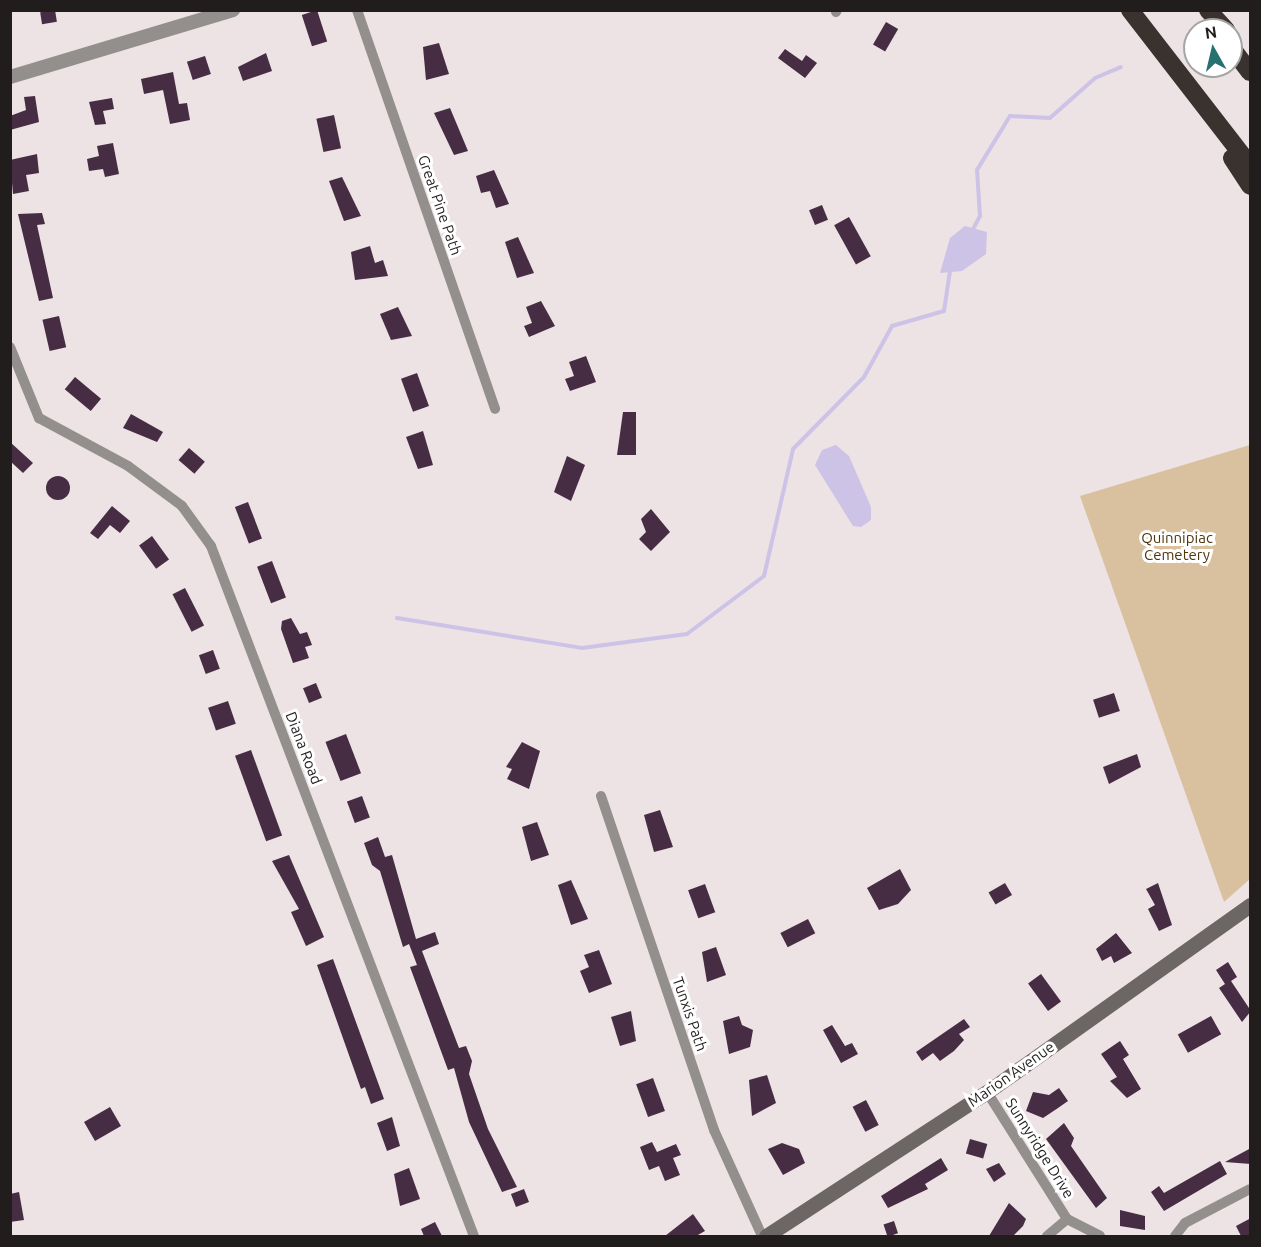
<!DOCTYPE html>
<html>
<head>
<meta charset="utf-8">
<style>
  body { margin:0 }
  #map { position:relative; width:1261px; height:1247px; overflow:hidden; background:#ede2e4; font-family:Ubuntu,sans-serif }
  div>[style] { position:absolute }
  .green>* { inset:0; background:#d9c1a0 }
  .water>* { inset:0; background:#cdc3e7 }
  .stream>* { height:4px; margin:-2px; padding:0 2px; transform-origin:2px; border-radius:2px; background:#cdc3e7 }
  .building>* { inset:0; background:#472d43; transform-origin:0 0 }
  .round { border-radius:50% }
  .minor>* { height:10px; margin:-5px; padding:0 5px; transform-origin:5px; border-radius:5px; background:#938f8d }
  .tertiary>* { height:14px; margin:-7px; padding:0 7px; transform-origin:7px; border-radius:7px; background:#938f8d }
  .secondary>* { height:15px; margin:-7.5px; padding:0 7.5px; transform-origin:7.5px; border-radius:7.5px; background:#6c6664 }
  .motorway>* { height:18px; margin:-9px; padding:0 9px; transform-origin:9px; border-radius:9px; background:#39322f }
  span { translate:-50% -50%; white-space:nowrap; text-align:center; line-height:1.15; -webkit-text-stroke:6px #fff; paint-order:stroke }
  .street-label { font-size:15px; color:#211d1d }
  .park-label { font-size:15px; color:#4f360c }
  .frame { position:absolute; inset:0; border:12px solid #211d1d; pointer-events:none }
  .north { position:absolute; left:1183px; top:18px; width:60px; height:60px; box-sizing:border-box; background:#fff; border:2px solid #a6a5a5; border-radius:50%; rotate:352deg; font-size:16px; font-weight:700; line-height:24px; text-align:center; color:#211d1d }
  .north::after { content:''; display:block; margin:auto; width:21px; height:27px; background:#277171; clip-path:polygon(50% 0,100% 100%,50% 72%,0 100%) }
</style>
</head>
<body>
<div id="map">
  <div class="green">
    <i style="clip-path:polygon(1250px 445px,1250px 879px,1224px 902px,1080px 496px)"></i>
  </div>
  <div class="water">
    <i style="clip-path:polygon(965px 226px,987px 232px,986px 254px,962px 271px,940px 273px,950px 238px)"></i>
    <i style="clip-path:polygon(836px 445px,849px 456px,871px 507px,871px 520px,861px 527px,853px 526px,815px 465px,822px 450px)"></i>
  </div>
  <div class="stream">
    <i style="left:972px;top:231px;width:17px;rotate:-62deg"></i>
    <i style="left:980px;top:216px;width:46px;rotate:-93.7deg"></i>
    <i style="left:977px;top:170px;width:63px;rotate:-58.6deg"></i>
    <i style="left:1010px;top:116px;width:40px;rotate:2.9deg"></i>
    <i style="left:1050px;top:118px;width:60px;rotate:-41.6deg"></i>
    <i style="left:1095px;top:78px;width:28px;rotate:-23deg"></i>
    <i style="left:397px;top:618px;width:187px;rotate:9.2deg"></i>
    <i style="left:582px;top:648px;width:106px;rotate:-7.6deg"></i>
    <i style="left:687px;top:634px;width:96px;rotate:-37deg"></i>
    <i style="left:764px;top:576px;width:130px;rotate:-77.1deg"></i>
    <i style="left:793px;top:449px;width:101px;rotate:-45.4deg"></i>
    <i style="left:864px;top:377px;width:58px;rotate:-61.2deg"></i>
    <i style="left:892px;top:326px;width:54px;rotate:-16.1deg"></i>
    <i style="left:944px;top:311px;width:40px;rotate:-81.5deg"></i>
  </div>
  <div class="building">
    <i style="left:55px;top:10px;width:12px;height:15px;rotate:81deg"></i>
    <i style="left:317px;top:10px;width:33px;height:16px;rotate:72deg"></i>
    <i style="left:886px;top:22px;width:14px;height:26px;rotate:30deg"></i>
    <i style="clip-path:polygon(439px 43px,449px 74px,426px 80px,423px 47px)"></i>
    <i style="clip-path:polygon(785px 49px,802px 61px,806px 55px,817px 63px,805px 78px,778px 58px)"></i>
    <i style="clip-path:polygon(266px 53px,272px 71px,243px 81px,238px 67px)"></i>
    <i style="left:205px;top:56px;width:19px;height:19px;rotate:72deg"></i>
    <i style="clip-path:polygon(173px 72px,179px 104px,187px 103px,190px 120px,170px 124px,163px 90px,144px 94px,141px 79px)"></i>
    <i style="clip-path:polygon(35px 96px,39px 122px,10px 130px,10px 116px,26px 110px,24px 97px)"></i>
    <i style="clip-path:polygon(112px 98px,114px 109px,103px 111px,106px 124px,95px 125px,89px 102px)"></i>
    <i style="clip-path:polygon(450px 108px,468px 151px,454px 155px,434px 113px)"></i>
    <i style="left:334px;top:115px;width:34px;height:18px;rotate:78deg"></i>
    <i style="clip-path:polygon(113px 143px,119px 174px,105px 177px,103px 169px,89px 171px,87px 159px,99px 156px,97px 146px)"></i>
    <i style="clip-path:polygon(37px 154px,39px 173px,26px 175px,29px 191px,13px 194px,10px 160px)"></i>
    <i style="clip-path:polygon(494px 170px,509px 204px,496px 208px,490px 191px,481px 193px,476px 176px)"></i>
    <i style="clip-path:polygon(342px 177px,361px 216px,344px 221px,329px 181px)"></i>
    <i style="left:822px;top:205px;width:16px;height:14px;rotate:68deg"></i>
    <i style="clip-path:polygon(42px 213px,45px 224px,37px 225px,53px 298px,39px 301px,18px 214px)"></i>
    <i style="left:849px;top:217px;width:45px;height:17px;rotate:61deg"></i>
    <i style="clip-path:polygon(518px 237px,534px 273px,517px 278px,505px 242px)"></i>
    <i style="clip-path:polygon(370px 246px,375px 263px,383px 260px,388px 276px,355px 280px,351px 252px)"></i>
    <i style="clip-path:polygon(541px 301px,555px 326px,529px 337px,524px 326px,532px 323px,526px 307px)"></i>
    <i style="clip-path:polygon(398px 307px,412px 336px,391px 340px,380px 314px)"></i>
    <i style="left:59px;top:316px;width:32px;height:17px;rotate:77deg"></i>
    <i style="clip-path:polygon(586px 356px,596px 382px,570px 391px,565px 379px,574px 376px,569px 362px)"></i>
    <i style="left:417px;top:373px;width:35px;height:17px;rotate:70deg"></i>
    <i style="left:75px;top:377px;width:34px;height:16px;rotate:40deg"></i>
    <i style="clip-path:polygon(623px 412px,636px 412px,636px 455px,617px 455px)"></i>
    <i style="clip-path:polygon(131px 414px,163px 432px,157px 442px,123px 428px)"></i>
    <i style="clip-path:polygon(423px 431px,433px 465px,418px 469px,406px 437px)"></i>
    <i style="clip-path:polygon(10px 442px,33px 463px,23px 473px,10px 461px)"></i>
    <i style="left:189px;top:448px;width:21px;height:16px;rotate:41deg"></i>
    <i style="clip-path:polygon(567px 456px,585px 465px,571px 501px,554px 492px)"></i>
    <i class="round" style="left:46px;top:476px;width:24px;height:24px"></i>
    <i style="left:248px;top:502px;width:39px;height:14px;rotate:69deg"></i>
    <i style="clip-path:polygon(112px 506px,130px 521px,120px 533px,110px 525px,98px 539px,90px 533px)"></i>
    <i style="clip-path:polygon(651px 509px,670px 532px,651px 551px,639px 539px,646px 532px,641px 519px)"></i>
    <i style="left:152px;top:536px;width:29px;height:16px;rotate:54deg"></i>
    <i style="left:272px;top:561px;width:39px;height:16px;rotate:69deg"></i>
    <i style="left:185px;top:588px;width:42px;height:14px;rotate:63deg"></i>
    <i style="clip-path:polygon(291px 618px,300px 634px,307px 632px,312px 645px,305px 647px,309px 658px,293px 663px,281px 629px,282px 621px)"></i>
    <i style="left:213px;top:650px;width:20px;height:15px;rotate:70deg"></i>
    <i style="left:316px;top:683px;width:16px;height:14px;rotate:68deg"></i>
    <i style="left:1114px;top:693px;width:19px;height:22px;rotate:72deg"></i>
    <i style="left:228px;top:701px;width:24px;height:21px;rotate:71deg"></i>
    <i style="left:346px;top:734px;width:42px;height:22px;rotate:69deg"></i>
    <i style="clip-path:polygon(522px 742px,540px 751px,529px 789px,507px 779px,512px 769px,506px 767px)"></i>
    <i style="left:251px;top:750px;width:91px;height:17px;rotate:70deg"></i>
    <i style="clip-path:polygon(1137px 754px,1141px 767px,1109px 784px,1103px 767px)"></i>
    <i style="left:362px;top:796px;width:23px;height:16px;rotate:70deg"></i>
    <i style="clip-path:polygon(660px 810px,673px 847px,654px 852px,644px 815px)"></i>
    <i style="clip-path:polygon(537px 822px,549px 855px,531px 861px,522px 827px)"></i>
    <i style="clip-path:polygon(378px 837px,385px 857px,392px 855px,416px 939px,435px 932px,439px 944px,422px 951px,459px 1048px,466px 1046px,472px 1061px,469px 1074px,488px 1129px,517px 1187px,502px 1192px,469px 1122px,454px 1068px,448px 1070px,410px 967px,417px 965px,409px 944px,403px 947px,380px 871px,372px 865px,364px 843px)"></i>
    <i style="clip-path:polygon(289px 855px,324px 937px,306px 946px,291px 912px,299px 909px,272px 861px)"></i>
    <i style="clip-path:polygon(900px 869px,911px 890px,898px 904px,879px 910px,867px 888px)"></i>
    <i style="clip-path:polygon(571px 880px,588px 919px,571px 925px,558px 885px)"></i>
    <i style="left:1005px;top:883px;width:14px;height:19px;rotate:60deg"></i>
    <i style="clip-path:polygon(1158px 883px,1172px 925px,1159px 931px,1148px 909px,1155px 905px,1146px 889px)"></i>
    <i style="left:705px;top:884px;width:30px;height:18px;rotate:70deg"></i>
    <i style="left:808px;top:919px;width:16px;height:31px;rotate:63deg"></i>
    <i style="clip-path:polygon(1116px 933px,1132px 953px,1114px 963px,1111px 956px,1102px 961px,1096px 949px)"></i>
    <i style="clip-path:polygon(716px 947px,726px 975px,707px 982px,702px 952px)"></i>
    <i style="clip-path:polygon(599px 950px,612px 984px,589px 993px,580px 971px,589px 967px,584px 955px)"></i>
    <i style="clip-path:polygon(333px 959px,384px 1099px,371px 1104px,365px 1087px,361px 1089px,317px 965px)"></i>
    <i style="clip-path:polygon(1228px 962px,1237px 977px,1231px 981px,1251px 1011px,1242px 1022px,1219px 988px,1225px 984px,1216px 970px)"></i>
    <i style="left:1041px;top:974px;width:34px;height:16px;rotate:54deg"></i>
    <i style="clip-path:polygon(631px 1011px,636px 1041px,620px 1046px,611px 1017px)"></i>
    <i style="clip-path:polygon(739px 1016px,742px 1025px,753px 1030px,750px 1047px,729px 1054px,723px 1021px)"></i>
    <i style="left:1211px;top:1016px;width:21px;height:38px;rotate:61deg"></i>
    <i style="clip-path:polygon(964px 1019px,970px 1027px,959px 1034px,964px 1040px,954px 1051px,940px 1061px,933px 1053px,922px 1061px,916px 1052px)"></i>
    <i style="clip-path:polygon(832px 1025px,845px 1046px,852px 1043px,858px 1054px,841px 1063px,823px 1030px)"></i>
    <i style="clip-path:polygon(1120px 1041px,1129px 1055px,1123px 1059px,1141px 1089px,1127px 1098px,1110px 1081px,1117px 1077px,1101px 1054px)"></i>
    <i style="clip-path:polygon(767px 1075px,776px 1103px,752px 1116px,749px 1080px)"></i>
    <i style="left:653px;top:1078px;width:35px;height:18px;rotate:70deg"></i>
    <i style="clip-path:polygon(1059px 1088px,1068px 1101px,1058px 1108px,1043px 1118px,1026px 1111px,1033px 1092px,1049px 1095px)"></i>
    <i style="left:866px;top:1100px;width:28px;height:15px;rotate:63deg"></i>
    <i style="left:110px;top:1107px;width:22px;height:30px;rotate:60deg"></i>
    <i style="clip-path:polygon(392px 1117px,400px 1146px,387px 1151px,377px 1123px)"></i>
    <i style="clip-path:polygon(1064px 1123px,1074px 1138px,1071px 1146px,1107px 1198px,1096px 1208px,1046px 1139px)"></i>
    <i style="left:970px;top:1139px;width:18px;height:15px;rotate:16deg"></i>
    <i style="clip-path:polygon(652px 1142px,657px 1152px,676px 1144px,681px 1155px,673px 1158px,680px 1175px,665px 1181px,659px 1166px,649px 1170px,640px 1147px)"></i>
    <i style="clip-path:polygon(782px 1143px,799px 1149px,805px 1163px,783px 1175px,768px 1149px)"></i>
    <i style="clip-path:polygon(1251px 1148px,1251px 1164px,1225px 1162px)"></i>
    <i style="clip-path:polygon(941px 1158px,948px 1170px,925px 1184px,928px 1189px,888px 1208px,881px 1196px)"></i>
    <i style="clip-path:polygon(1220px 1161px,1227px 1174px,1164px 1211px,1151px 1192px,1159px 1186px,1164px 1193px)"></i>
    <i style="clip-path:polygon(999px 1163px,1006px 1174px,994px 1182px,986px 1169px)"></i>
    <i style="clip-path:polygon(409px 1168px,420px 1199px,400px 1206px,394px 1174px)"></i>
    <i style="left:524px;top:1189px;width:14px;height:14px;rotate:69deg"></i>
    <i style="clip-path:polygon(19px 1192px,24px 1220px,10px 1222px,10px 1194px)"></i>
    <i style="clip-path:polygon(1009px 1203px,1026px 1219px,1023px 1226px,1013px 1236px,989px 1236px)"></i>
    <i style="clip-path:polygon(1120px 1210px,1145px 1216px,1145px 1230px,1120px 1226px)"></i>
    <i style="clip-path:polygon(693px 1214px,705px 1231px,696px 1236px,665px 1236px)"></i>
    <i style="clip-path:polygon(1251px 1218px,1251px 1236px,1241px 1236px,1236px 1226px)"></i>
    <i style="left:894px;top:1221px;width:13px;height:11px;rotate:72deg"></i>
    <i style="clip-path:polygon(435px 1222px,442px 1236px,424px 1236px,421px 1229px)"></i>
  </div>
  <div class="minor">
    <i style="left:357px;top:10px;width:422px;rotate:70.9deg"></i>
    <i style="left:836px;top:12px;width:2px;rotate:-63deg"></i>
    <i style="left:10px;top:347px;width:77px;rotate:67.8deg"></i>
    <i style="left:39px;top:418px;width:101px;rotate:28.3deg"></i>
    <i style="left:128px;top:466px;width:67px;rotate:36.5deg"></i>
    <i style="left:182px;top:506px;width:49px;rotate:54.1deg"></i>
    <i style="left:211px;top:546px;width:738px;rotate:69.14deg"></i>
    <i style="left:601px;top:796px;width:353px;rotate:71.3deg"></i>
    <i style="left:714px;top:1130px;width:116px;rotate:65.6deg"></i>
    <i style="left:987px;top:1092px;width:150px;rotate:57.8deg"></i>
    <i style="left:1067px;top:1219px;width:37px;rotate:27deg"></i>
    <i style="left:1047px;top:1236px;width:26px;rotate:-40deg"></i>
    <i style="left:1175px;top:1236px;width:16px;rotate:-52deg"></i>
    <i style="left:1185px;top:1223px;width:73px;rotate:-27.6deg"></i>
  </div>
  <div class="tertiary">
    <i style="left:10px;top:77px;width:233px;rotate:-16.7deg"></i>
  </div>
  <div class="secondary">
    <i style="left:766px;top:1236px;width:264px;rotate:-33.1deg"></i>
    <i style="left:987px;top:1092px;width:323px;rotate:-35.4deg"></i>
  </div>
  <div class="motorway">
    <i style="left:1130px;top:10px;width:196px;rotate:52.3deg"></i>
    <i style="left:1208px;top:10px;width:27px;rotate:48deg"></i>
    <i style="left:1231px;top:47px;width:31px;rotate:53deg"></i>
    <i style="left:1232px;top:158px;width:33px;rotate:57deg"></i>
  </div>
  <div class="street-label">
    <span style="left:440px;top:205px;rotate:71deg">Great Pine Path</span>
    <span style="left:304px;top:748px;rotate:69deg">Diana Road</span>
    <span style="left:690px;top:1014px;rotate:71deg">Tunxis Path</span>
    <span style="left:1011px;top:1074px;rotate:-35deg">Marion Avenue</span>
    <span style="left:1040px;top:1148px;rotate:58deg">Sunnyridge Drive</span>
  </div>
  <div class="park-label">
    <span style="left:1177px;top:546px">Quinnipiac<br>Cemetery</span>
  </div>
  <div class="frame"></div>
  <div class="north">N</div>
</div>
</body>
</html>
